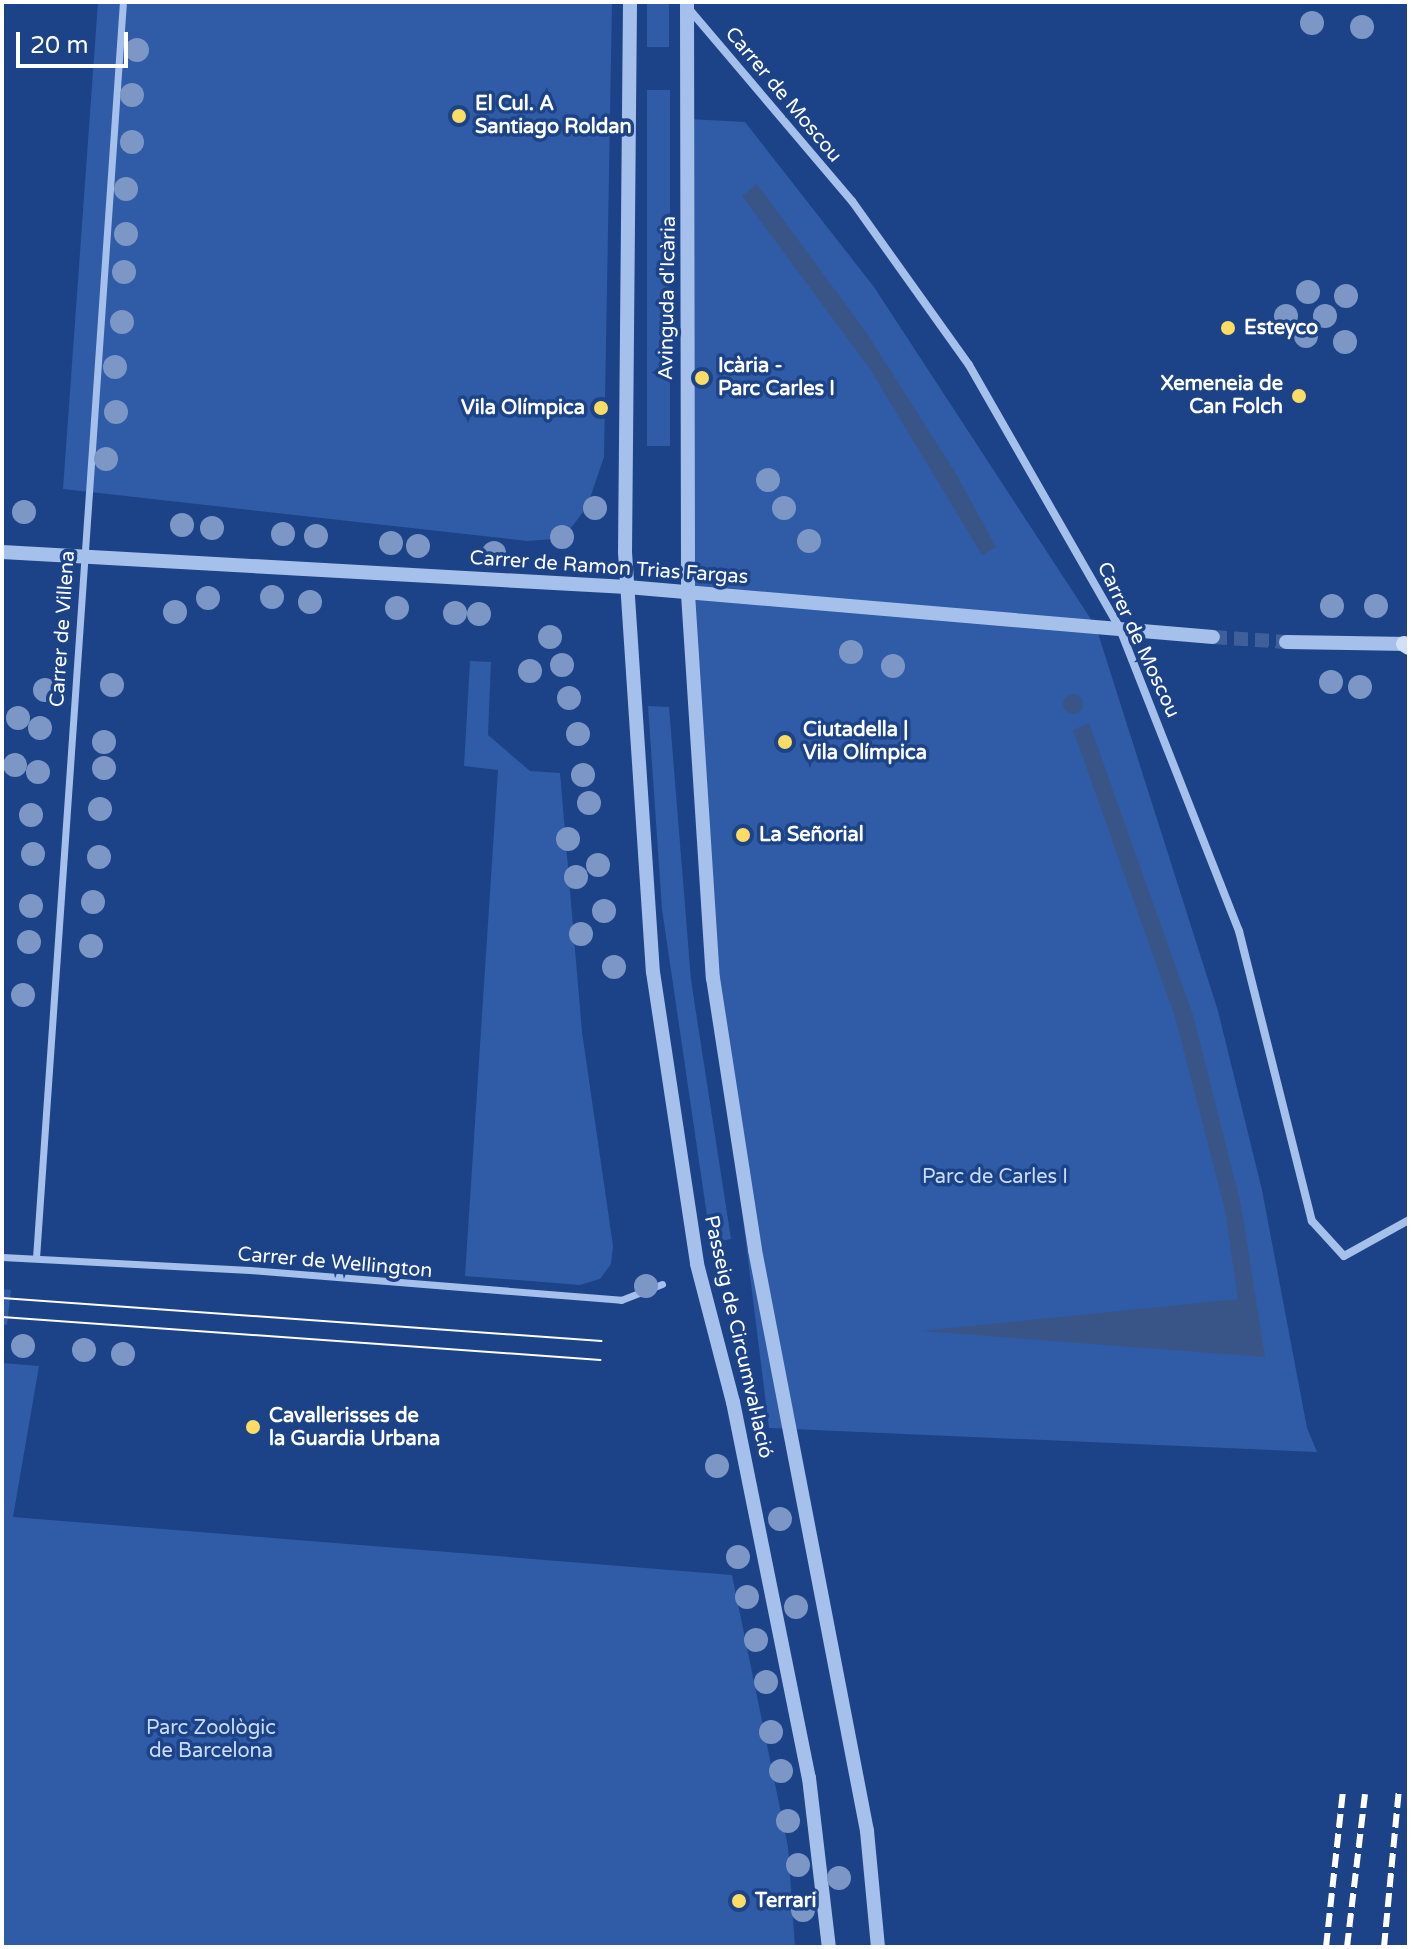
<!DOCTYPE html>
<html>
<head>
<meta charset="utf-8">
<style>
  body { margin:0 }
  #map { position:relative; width:1411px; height:1949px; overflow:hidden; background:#1c4388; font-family:"Varela Round",sans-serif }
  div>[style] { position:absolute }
  .green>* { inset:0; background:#305ba6; transform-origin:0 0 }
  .water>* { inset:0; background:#395588 }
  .round { border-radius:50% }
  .tertiary-tunnel>* { height:14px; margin-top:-7px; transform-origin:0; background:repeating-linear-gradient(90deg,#3e5f9a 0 14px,transparent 0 21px) }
  .pedestrian>* { height:7px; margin:-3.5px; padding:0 3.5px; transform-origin:3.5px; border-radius:3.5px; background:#a6c0ec }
  .minor>* { height:8px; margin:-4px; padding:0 4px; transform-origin:4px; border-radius:4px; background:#a6c0ec }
  .tertiary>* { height:14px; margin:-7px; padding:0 7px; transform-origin:7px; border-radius:7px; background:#a6c0ec }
  .secondary>* { height:16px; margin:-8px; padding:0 8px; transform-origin:8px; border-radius:8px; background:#d2dff9 }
  .tram>* { height:2px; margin:-1px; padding:0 1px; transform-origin:1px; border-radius:1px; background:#fff }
  .rail>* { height:6px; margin-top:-3px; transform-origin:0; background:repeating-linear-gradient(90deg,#fff 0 14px,transparent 0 20px) }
  .trees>* { width:24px; height:24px; margin:-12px; border-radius:50%; background:#7c97c6 }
  .dots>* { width:22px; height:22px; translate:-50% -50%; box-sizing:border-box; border:4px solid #1c4388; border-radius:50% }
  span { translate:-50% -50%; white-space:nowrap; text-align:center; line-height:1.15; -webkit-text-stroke:7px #1c4388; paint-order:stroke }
  .street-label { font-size:20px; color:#fff }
  .poi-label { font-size:20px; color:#fff; font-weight:700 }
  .left { translate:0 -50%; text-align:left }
  .right { translate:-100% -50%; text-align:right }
  .park-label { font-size:20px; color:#cbdcf9 }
  .frame { position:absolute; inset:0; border:4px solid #fff; pointer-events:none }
  .scale { position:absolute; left:16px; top:32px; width:112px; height:36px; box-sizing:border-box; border:4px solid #fff; border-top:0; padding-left:10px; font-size:24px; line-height:28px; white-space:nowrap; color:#fff; -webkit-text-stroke:6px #1c4388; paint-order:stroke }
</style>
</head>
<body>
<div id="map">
  <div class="green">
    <i style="clip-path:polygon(98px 2px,612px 2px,604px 457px,587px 507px,570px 529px,553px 539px,527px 541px,63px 489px)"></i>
    <i style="left:647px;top:2px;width:22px;height:45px"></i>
    <i style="left:647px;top:90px;width:23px;height:356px"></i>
    <i style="clip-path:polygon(689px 119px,745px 122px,874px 287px,1096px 627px,1218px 1011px,1262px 1190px,1307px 1428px,1317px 1452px,769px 1428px,713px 978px,688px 594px)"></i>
    <i style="clip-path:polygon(470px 661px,491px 662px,488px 735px,530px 771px,560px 773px,582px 1032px,613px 1246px,611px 1264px,600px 1279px,580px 1285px,465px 1276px,498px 770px,464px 766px)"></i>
    <i style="clip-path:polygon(648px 706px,669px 707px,691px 980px,731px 1239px,711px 1243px,662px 909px)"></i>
    <i style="clip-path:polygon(2px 1289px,11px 1290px,7px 1325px,2px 1324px)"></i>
    <i style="clip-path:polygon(2px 1363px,39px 1366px,13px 1517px,732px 1575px,788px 1847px,795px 1947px,2px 1947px)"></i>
  </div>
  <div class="water">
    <i style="clip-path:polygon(757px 184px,866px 332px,955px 472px,996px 547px,982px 555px,870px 369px,742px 196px)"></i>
    <i class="round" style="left:1063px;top:694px;width:20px;height:20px"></i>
    <i style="clip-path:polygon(1089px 723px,1193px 1015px,1241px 1205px,1265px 1357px,921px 1331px,1238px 1299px,1225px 1210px,1175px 1017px,1073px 730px)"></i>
  </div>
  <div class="tertiary-tunnel">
    <i style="left:1213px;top:637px;width:73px;rotate:3.9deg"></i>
  </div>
  <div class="pedestrian">
    <i style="left:2px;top:1257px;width:248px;rotate:3deg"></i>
    <i style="left:250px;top:1270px;width:372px;rotate:4.6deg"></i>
    <i style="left:621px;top:1300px;width:44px;rotate:-21.3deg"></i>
    <i style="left:36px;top:1258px;width:1259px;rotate:-86.04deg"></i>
  </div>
  <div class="minor">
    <i style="left:689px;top:9px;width:252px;rotate:49.7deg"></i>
    <i style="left:852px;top:201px;width:201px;rotate:54.5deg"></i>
    <i style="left:969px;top:365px;width:304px;rotate:60.2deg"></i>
    <i style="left:1120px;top:629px;width:325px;rotate:68.5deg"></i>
    <i style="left:1239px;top:931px;width:299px;rotate:75.9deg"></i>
    <i style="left:1312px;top:1221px;width:47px;rotate:47.6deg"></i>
    <i style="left:1344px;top:1256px;width:74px;rotate:-29deg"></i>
  </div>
  <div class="tertiary">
    <i style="left:630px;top:2px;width:550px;rotate:90.52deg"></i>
    <i style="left:625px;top:552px;width:421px;rotate:86.2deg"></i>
    <i style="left:653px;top:972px;width:295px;rotate:81.4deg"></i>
    <i style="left:697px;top:1264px;width:143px;rotate:75.4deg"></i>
    <i style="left:733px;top:1402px;width:384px;rotate:78.6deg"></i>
    <i style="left:809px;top:1778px;width:170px;rotate:83.3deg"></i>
    <i style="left:687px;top:2px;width:592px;rotate:89.9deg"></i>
    <i style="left:688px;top:594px;width:385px;rotate:86.3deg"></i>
    <i style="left:713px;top:978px;width:275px;rotate:81.2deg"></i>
    <i style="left:755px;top:1250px;width:592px;rotate:79.09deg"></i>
    <i style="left:867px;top:1831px;width:117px;rotate:84.6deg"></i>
    <i style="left:2px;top:552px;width:626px;rotate:3.21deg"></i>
    <i style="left:627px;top:587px;width:588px;rotate:4.88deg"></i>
    <i style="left:1286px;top:642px;width:123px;rotate:0.9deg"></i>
  </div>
  <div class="secondary">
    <i style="left:1404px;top:644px;width:6px;rotate:31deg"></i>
  </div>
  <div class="tram">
    <i style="left:2px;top:1298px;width:601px;rotate:4.11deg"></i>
    <i style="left:2px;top:1317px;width:600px;rotate:4.11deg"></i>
  </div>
  <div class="rail">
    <i style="left:1326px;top:1947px;width:157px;rotate:-83.8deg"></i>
    <i style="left:1347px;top:1947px;width:154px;rotate:-83.3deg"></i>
    <i style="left:1384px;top:1947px;width:159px;rotate:-84.6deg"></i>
  </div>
  <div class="trees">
    <i style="left:1312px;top:23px"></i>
    <i style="left:1362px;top:27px"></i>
    <i style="left:137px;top:50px"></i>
    <i style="left:132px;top:95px"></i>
    <i style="left:132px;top:142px"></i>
    <i style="left:126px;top:189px"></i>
    <i style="left:126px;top:234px"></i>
    <i style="left:124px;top:272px"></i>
    <i style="left:1308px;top:292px"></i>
    <i style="left:1346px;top:296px"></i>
    <i style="left:1286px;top:316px"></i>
    <i style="left:1325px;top:316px"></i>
    <i style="left:122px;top:322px"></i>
    <i style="left:1306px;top:336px"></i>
    <i style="left:1345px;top:342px"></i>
    <i style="left:115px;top:367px"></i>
    <i style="left:116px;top:412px"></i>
    <i style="left:106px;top:459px"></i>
    <i style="left:768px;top:480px"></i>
    <i style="left:595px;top:508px"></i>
    <i style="left:784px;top:508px"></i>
    <i style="left:24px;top:512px"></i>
    <i style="left:182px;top:525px"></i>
    <i style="left:212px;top:528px"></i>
    <i style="left:283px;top:534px"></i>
    <i style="left:316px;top:536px"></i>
    <i style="left:562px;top:537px"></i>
    <i style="left:809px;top:541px"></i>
    <i style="left:391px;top:543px"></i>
    <i style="left:418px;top:546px"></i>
    <i style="left:494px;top:553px"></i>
    <i style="left:272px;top:597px"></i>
    <i style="left:208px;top:598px"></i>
    <i style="left:310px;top:602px"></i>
    <i style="left:1332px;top:606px"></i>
    <i style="left:1376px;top:606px"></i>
    <i style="left:397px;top:608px"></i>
    <i style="left:175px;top:612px"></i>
    <i style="left:455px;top:613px"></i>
    <i style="left:479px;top:614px"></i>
    <i style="left:550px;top:637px"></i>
    <i style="left:851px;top:652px"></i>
    <i style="left:562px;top:665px"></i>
    <i style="left:893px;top:666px"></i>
    <i style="left:530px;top:671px"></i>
    <i style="left:1331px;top:682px"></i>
    <i style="left:112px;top:685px"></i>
    <i style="left:1360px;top:687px"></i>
    <i style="left:45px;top:690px"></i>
    <i style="left:569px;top:698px"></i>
    <i style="left:18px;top:718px"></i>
    <i style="left:40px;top:728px"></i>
    <i style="left:578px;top:734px"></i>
    <i style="left:104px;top:742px"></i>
    <i style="left:15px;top:765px"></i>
    <i style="left:104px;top:768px"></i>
    <i style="left:38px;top:772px"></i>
    <i style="left:583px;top:775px"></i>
    <i style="left:589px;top:803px"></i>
    <i style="left:100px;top:809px"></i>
    <i style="left:31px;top:815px"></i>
    <i style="left:568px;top:839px"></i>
    <i style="left:33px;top:854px"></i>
    <i style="left:99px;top:857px"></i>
    <i style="left:598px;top:865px"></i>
    <i style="left:576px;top:877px"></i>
    <i style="left:93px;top:902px"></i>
    <i style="left:31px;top:906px"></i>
    <i style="left:604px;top:911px"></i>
    <i style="left:581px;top:934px"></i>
    <i style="left:29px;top:942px"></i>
    <i style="left:91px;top:946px"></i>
    <i style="left:614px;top:967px"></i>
    <i style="left:23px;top:995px"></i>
    <i style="left:646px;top:1286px"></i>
    <i style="left:23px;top:1346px"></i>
    <i style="left:84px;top:1350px"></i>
    <i style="left:123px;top:1354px"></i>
    <i style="left:717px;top:1466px"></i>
    <i style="left:780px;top:1519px"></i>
    <i style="left:738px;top:1557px"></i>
    <i style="left:747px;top:1597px"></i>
    <i style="left:796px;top:1607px"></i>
    <i style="left:756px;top:1640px"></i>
    <i style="left:766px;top:1682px"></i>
    <i style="left:771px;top:1732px"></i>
    <i style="left:781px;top:1771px"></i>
    <i style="left:788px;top:1821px"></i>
    <i style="left:798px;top:1865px"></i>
    <i style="left:839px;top:1878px"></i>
    <i style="left:803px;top:1910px"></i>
  </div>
  <div class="dots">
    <i style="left:459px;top:116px;background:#fcdc63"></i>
    <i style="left:1228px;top:328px;background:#fcdc63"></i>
    <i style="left:702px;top:378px;background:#fcdc63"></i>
    <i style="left:1299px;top:396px;background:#fcdc63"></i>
    <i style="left:601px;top:408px;background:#fcdc63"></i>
    <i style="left:785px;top:742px;background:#fcdc63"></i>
    <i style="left:743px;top:835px;background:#fcdc63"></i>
    <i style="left:253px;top:1427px;background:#fcdc63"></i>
    <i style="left:739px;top:1901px;background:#fcdc63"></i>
  </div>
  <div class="street-label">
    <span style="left:783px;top:95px;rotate:50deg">Carrer de Moscou</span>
    <span style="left:668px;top:298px;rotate:-89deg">Avinguda d'Icària</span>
    <span style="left:609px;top:568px;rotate:4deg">Carrer de Ramon Trias Fargas</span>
    <span style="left:63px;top:629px;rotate:-86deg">Carrer de Villena</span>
    <span style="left:1138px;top:640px;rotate:65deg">Carrer de Moscou</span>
    <span style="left:335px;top:1263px;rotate:5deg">Carrer de Wellington</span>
    <span style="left:738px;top:1337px;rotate:77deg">Passeig de Circumval·lació</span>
  </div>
  <div class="poi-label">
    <span class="left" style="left:475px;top:116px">El Cul. A<br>Santiago Roldan</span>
    <span class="left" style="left:1244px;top:328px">Esteyco</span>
    <span class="left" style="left:718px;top:378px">Icària -<br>Parc Carles I</span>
    <span class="right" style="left:1283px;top:396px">Xemeneia de<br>Can Folch</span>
    <span class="right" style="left:585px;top:408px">Vila Olímpica</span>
    <span class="left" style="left:803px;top:742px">Ciutadella |<br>Vila Olímpica</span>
    <span class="left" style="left:759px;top:835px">La Señorial</span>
    <span class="left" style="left:269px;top:1428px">Cavallerisses de<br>la Guardia Urbana</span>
    <span class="left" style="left:755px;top:1901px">Terrari</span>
  </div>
  <div class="park-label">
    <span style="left:995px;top:1177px">Parc de Carles I</span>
    <span style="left:211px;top:1740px">Parc Zoològic<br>de Barcelona</span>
  </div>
  <div class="frame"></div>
  <div class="scale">20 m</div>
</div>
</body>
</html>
